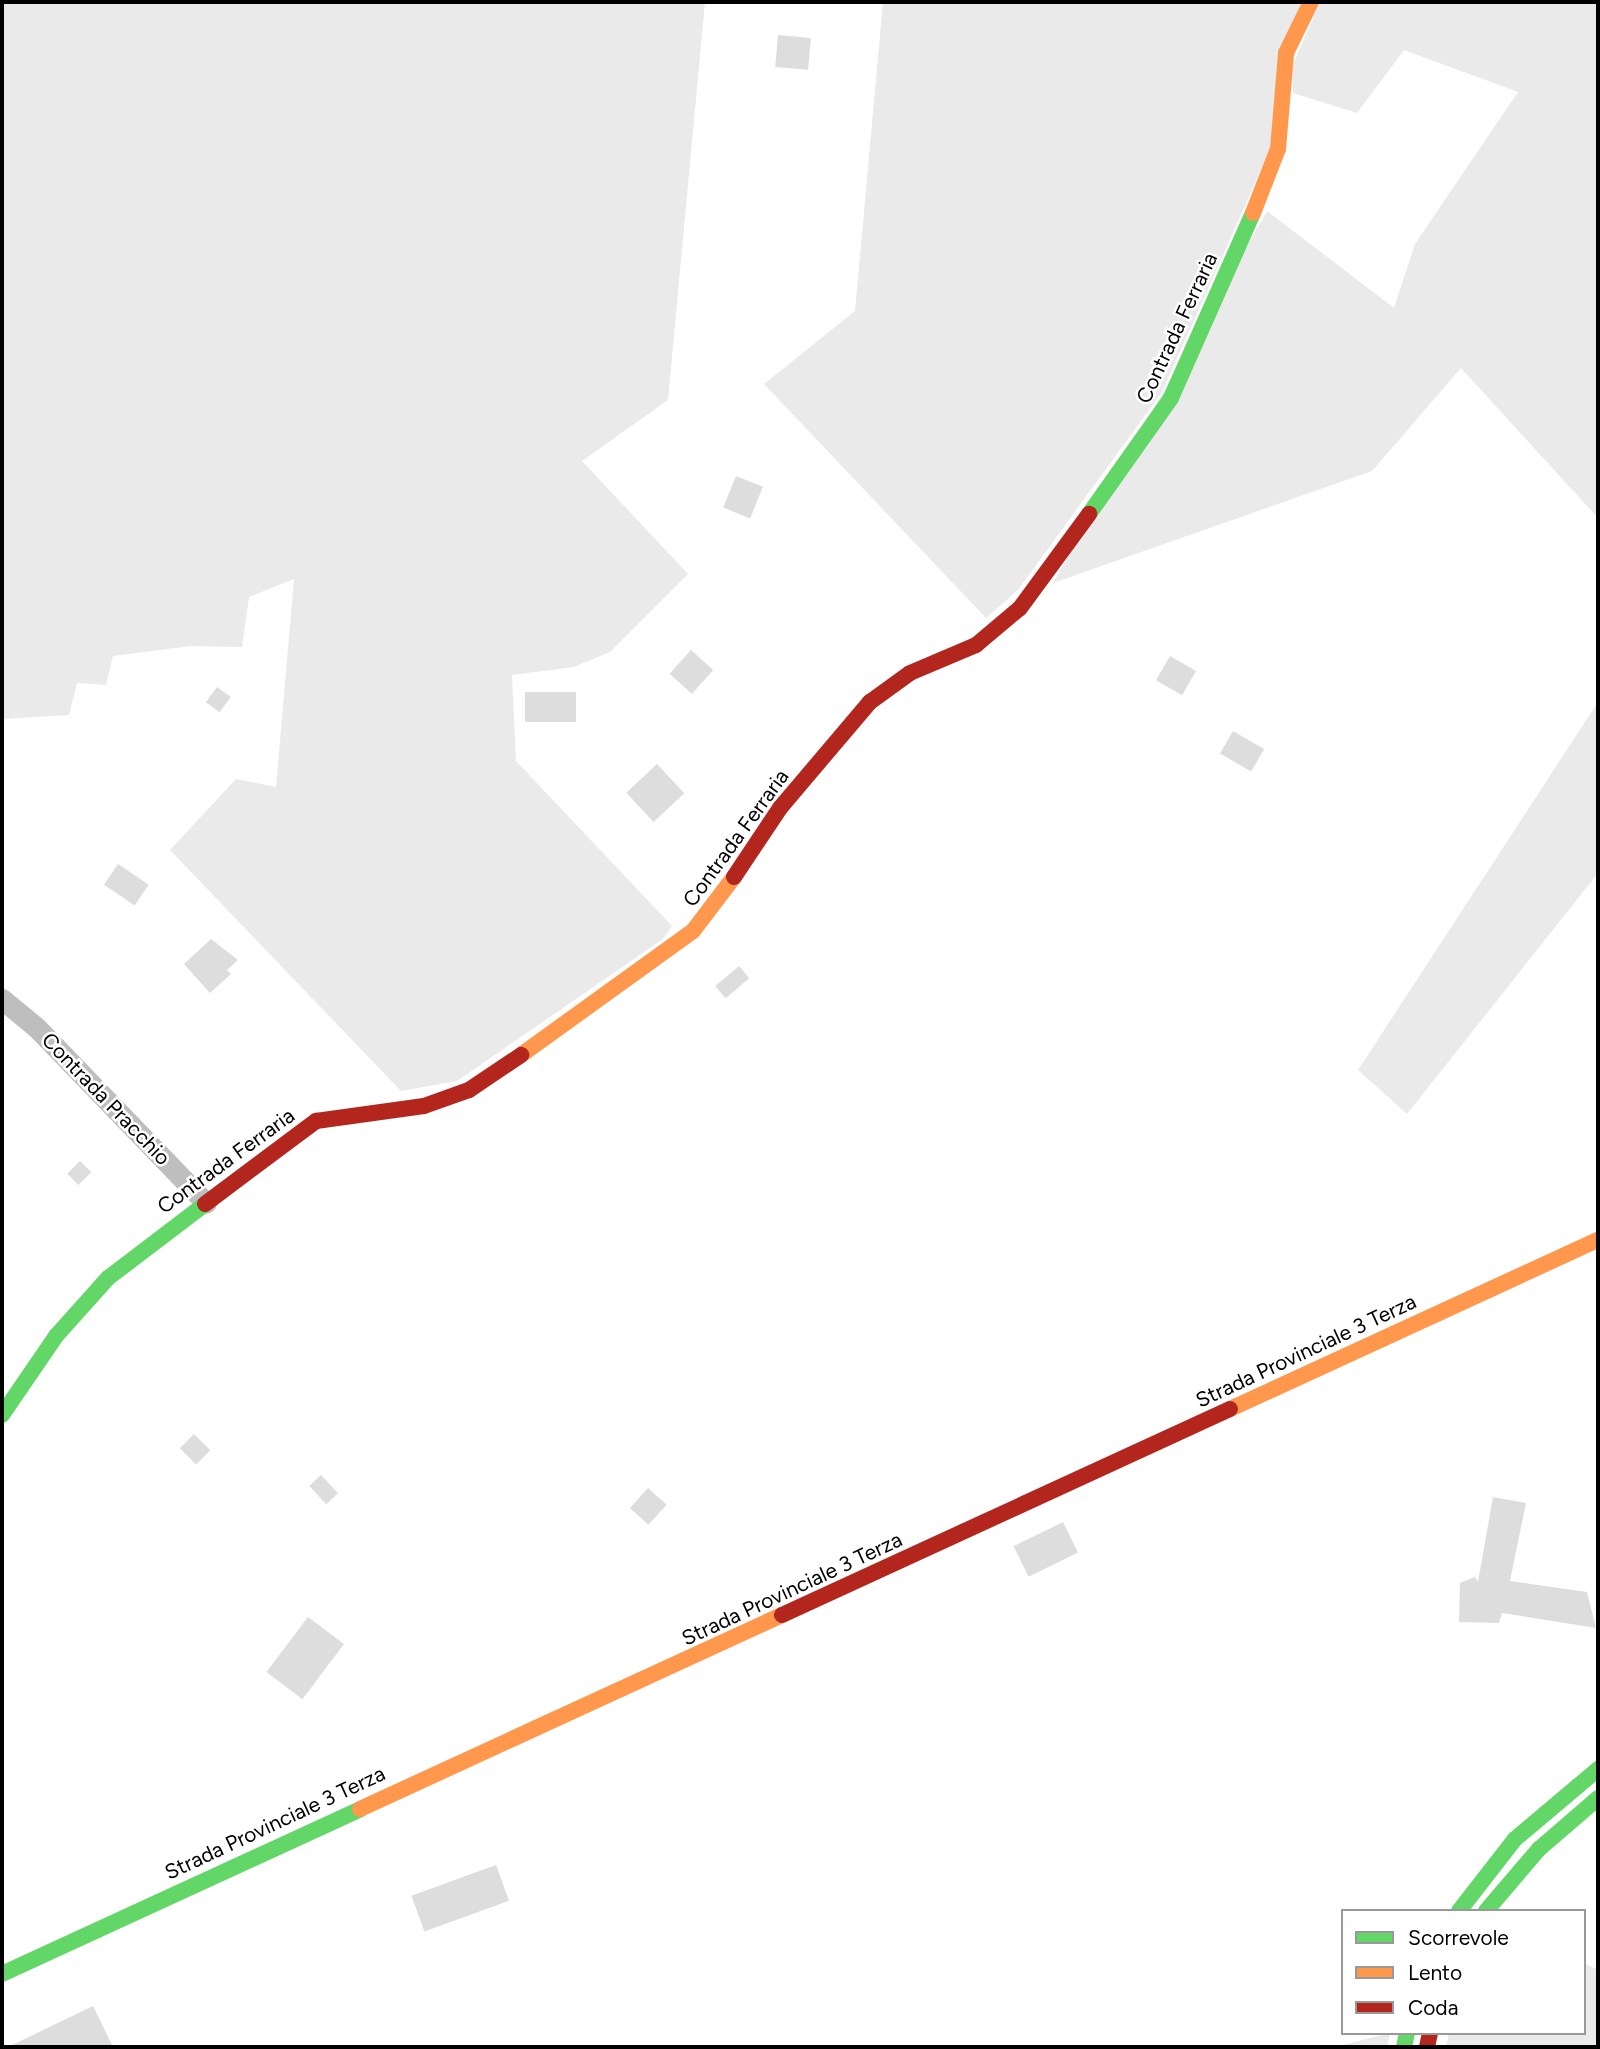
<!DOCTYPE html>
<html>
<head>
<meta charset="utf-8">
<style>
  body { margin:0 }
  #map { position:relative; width:1600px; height:2049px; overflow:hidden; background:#fff; font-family:Figtree,sans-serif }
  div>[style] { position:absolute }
  .green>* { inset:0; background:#eaeaea }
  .building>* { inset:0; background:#ddd; transform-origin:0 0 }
  .street>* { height:21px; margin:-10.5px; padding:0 10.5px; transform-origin:10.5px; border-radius:10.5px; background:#bebebe }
  .fast>* { height:16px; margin:-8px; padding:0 8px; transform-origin:8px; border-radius:8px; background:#63d668 }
  .slow>* { height:16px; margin:-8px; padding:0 8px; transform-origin:8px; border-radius:8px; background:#ff974d }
  .jam>* { height:16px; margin:-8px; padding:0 8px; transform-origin:8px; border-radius:8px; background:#b3261e }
  span { translate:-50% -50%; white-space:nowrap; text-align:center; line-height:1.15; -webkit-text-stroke:5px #fff; paint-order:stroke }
  .street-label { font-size:21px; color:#000 }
  .frame { position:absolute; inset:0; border:4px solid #000; pointer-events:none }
  .legend { position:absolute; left:1341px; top:1909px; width:245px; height:126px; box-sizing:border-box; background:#fff; border:2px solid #999; margin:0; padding:9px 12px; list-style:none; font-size:21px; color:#000 }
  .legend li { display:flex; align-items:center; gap:14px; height:35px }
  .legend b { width:35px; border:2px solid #999 }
</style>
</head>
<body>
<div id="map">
  <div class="green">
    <i style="clip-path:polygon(2px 2px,705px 2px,668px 400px,582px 461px,688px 574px,610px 652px,574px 667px,512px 675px,516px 761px,672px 926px,663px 939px,457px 1081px,401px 1091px,170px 850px,236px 779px,276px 787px,294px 579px,249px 597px,242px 647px,191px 646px,113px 656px,106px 685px,77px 683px,69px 715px,2px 719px)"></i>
    <i style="clip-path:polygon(883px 2px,1302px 2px,1271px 147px,1162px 392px,1018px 590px,986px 618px,764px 384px,855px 311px)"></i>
    <i style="clip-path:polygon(1320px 2px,1598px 2px,1598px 518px,1461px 368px,1372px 471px,1053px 583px,1267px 211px,1394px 308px,1415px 244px,1518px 92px,1404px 50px,1357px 113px,1293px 93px,1292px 67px)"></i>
    <i style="clip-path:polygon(1598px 702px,1598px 873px,1407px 1114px,1358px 1070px)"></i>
    <i style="clip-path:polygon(1584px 1963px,1598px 1970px,1598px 2047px,1446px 2047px,1449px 2033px,1584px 2033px)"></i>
    <i style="clip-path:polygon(1390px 2033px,1387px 2047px,1334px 2047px)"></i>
  </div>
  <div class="building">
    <i style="left:778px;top:35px;width:33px;height:32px;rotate:5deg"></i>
    <i style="left:736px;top:476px;width:29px;height:34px;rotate:22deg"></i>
    <i style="left:691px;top:650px;width:30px;height:32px;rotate:42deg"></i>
    <i style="left:1170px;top:656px;width:30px;height:28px;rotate:30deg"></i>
    <i style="left:217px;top:687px;width:17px;height:19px;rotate:36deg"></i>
    <i style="left:525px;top:692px;width:51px;height:30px"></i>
    <i style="left:1233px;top:731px;width:36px;height:26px;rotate:30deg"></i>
    <i style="left:657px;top:764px;width:40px;height:42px;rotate:47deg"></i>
    <i style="left:118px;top:864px;width:37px;height:25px;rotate:34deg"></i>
    <i style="clip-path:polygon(211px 939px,238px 960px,227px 970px,231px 974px,210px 993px,184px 964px)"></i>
    <i style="left:739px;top:966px;width:16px;height:31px;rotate:50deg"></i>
    <i style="left:80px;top:1161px;width:16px;height:18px;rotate:45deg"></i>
    <i style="left:194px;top:1434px;width:23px;height:20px;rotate:45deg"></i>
    <i style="left:321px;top:1475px;width:25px;height:16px;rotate:47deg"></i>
    <i style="left:648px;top:1488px;width:25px;height:27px;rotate:42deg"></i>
    <i style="clip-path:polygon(1493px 1497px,1526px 1503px,1510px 1581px,1587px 1592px,1596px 1628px,1502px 1613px,1499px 1623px,1459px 1622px,1460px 1583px,1475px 1577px,1478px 1582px)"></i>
    <i style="left:1063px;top:1522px;width:34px;height:55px;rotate:64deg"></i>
    <i style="left:308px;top:1617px;width:45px;height:69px;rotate:37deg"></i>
    <i style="left:496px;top:1865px;width:38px;height:90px;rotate:70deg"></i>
    <i style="clip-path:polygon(93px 2006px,113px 2047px,8px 2047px)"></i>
  </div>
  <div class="street">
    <i style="left:2px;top:999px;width:45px;rotate:39.6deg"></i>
    <i style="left:37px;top:1028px;width:243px;rotate:46deg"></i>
  </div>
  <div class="fast">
    <i style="left:1089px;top:514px;width:142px;rotate:-54.7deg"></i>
    <i style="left:1171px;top:398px;width:202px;rotate:-66.1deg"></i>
    <i style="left:2px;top:1415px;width:96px;rotate:-55.6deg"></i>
    <i style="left:56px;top:1336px;width:78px;rotate:-48.1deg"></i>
    <i style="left:108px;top:1278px;width:122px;rotate:-37.3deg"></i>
    <i style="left:1459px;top:1911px;width:91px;rotate:-52.1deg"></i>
    <i style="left:1515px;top:1839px;width:109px;rotate:-40.1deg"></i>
    <i style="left:1486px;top:1911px;width:82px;rotate:-49.5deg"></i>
    <i style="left:1539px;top:1849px;width:78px;rotate:-40.8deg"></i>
    <i style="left:2px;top:1974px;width:394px;rotate:-24.7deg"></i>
    <i style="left:1404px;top:2047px;width:14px;rotate:-78deg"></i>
  </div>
  <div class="slow">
    <i style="left:1253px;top:213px;width:69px;rotate:-68.7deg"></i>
    <i style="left:1278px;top:149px;width:96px;rotate:-85.2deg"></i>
    <i style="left:1286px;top:53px;width:57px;rotate:-63.9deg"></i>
    <i style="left:521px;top:1055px;width:212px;rotate:-35.8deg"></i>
    <i style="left:693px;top:931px;width:68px;rotate:-52.8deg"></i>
    <i style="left:1230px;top:1409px;width:405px;rotate:-24.7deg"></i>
    <i style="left:360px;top:1809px;width:464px;rotate:-24.7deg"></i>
  </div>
  <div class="jam">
    <i style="left:734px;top:877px;width:83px;rotate:-56.3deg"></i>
    <i style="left:780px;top:808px;width:139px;rotate:-49.7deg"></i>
    <i style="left:870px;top:702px;width:49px;rotate:-35.9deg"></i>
    <i style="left:910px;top:673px;width:72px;rotate:-23deg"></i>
    <i style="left:976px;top:645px;width:57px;rotate:-40.1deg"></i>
    <i style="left:1020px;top:608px;width:117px;rotate:-53.7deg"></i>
    <i style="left:205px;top:1204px;width:139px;rotate:-36.8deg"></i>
    <i style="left:316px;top:1121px;width:109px;rotate:-7.9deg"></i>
    <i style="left:424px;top:1106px;width:48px;rotate:-19.6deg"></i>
    <i style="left:469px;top:1090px;width:63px;rotate:-33.9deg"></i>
    <i style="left:782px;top:1615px;width:493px;rotate:-24.7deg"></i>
    <i style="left:1427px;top:2047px;width:14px;rotate:-78deg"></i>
  </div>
  <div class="street-label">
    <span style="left:1177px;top:328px;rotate:-65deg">Contrada Ferraria</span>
    <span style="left:736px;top:838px;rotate:-54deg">Contrada Ferraria</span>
    <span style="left:106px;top:1099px;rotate:46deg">Contrada Pracchio</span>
    <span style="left:226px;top:1161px;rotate:-36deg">Contrada Ferraria</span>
    <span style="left:1306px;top:1351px;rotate:-25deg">Strada Provinciale 3 Terza</span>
    <span style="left:792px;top:1589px;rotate:-25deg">Strada Provinciale 3 Terza</span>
    <span style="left:275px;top:1823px;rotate:-25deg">Strada Provinciale 3 Terza</span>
  </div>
  <div class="frame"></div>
  <ul class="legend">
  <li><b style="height:9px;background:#63d668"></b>Scorrevole</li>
  <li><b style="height:9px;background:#ff974d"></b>Lento</li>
  <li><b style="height:9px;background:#b3261e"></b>Coda</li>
  </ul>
</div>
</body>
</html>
